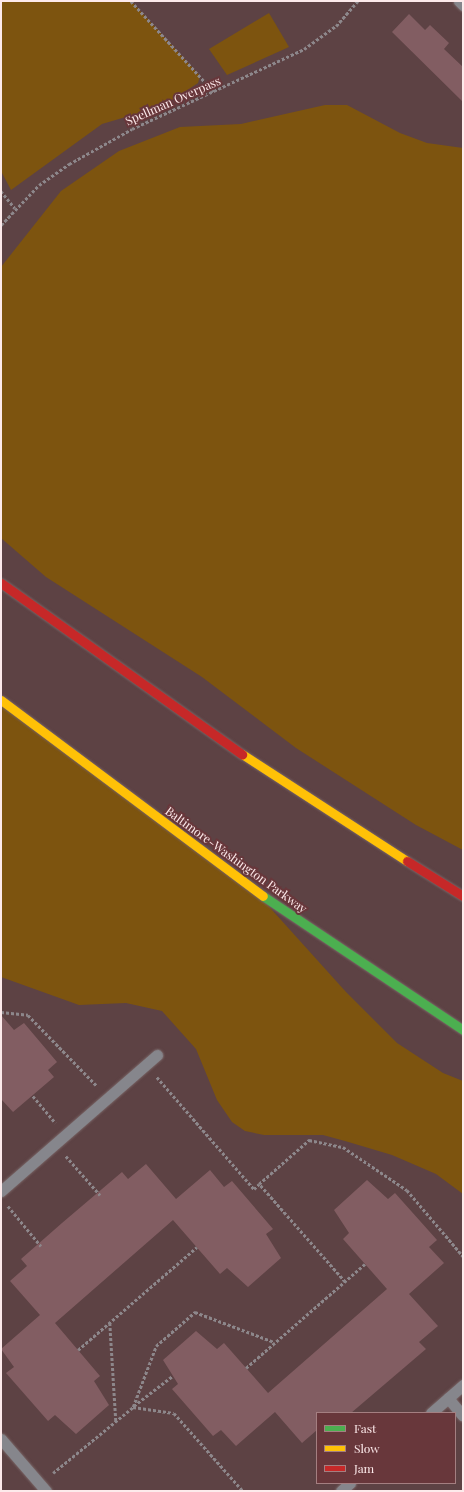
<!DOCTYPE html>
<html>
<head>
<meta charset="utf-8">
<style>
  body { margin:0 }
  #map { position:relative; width:464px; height:1492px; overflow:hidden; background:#5d4244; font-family:"Playfair Display",serif }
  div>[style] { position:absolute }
  .green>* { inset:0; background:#7d540f }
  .building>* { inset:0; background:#825d62 }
  .path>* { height:2.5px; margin-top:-1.25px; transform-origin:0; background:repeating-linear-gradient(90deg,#8d878b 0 3px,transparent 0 5px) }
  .roads { filter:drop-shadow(0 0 1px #776364) drop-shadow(0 0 1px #776364) }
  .lane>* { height:11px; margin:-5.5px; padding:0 5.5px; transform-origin:5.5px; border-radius:5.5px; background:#86868c }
  .fast>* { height:9px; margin:-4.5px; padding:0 4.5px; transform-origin:4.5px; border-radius:4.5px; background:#4caf50 }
  .slow>* { height:9px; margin:-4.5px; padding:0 4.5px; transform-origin:4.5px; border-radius:4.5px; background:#ffc107 }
  .jam>* { height:9px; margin:-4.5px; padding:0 4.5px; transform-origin:4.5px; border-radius:4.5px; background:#c62828 }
  span { translate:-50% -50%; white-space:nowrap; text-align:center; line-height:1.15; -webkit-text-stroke:4px #68373b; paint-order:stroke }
  .street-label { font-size:12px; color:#fdeaeb }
  .frame { position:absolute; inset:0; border:2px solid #fdeaeb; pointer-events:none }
  .legend { position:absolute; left:316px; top:1412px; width:140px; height:72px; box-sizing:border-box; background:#68373b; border:1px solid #a47f81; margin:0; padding:5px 7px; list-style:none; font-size:12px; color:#fdeaeb }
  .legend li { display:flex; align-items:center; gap:8px; height:20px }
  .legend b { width:20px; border:1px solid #a47f81 }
</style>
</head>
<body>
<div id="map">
  <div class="green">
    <i style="clip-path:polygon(1px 1px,131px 1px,200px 76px,198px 83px,163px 106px,102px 124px,11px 190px,1px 171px)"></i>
    <i style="clip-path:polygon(269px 13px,289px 47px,227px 75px,209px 49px)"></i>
    <i style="clip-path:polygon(325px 105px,347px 105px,400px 133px,427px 143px,463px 148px,463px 850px,416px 825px,296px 748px,202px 677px,46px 577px,1px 538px,1px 267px,61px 191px,119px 151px,180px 127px,241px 124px)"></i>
    <i style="clip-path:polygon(1px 700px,254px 890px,346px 992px,397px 1043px,443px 1073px,463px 1081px,463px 1194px,436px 1174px,392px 1155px,345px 1141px,323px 1135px,264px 1135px,245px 1131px,232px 1122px,217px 1100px,196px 1049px,162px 1011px,126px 1003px,79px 1005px,1px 977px)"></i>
  </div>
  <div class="building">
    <i style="clip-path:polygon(409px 14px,425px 30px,430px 25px,449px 43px,444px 49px,463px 67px,463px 102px,392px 32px)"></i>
    <i style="clip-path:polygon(1px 1015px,14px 1030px,24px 1023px,57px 1062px,48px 1070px,54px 1077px,13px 1112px,1px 1099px)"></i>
    <i style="clip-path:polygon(146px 1164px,176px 1199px,210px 1170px,224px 1187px,232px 1181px,273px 1229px,266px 1234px,281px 1258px,248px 1287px,227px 1268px,220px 1274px,173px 1220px,55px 1323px,100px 1376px,94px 1381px,109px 1405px,76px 1434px,55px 1415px,48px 1421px,6px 1373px,14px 1367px,1px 1349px,40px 1315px,10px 1281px,27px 1266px,21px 1259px,62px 1223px,122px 1172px,128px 1179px)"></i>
    <i style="clip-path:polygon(367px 1180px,388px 1199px,395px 1193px,437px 1240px,429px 1247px,444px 1263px,409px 1294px,438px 1326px,419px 1342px,426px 1349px,351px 1413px,317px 1413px,317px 1430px,302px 1443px,275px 1412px,236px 1446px,221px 1430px,213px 1436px,172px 1389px,178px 1384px,163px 1360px,196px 1331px,217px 1349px,224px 1343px,268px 1393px,387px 1289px,343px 1239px,349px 1233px,334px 1210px)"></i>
  </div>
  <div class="path">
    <i style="left:131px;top:1px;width:123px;rotate:47.6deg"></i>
    <i style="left:1px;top:191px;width:22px;rotate:51deg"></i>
    <i style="left:1px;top:225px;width:55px;rotate:-46.5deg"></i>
    <i style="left:39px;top:185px;width:37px;rotate:-35deg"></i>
    <i style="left:69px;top:164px;width:72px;rotate:-29.1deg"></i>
    <i style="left:132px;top:129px;width:190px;rotate:-24.9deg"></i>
    <i style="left:304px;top:49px;width:39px;rotate:-36deg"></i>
    <i style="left:336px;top:26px;width:33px;rotate:-49deg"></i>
    <i style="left:1px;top:1012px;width:27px;rotate:6deg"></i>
    <i style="left:28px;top:1015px;width:99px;rotate:45.8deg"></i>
    <i style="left:157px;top:1077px;width:148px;rotate:49.1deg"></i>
    <i style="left:254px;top:1189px;width:7px;rotate:-45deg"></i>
    <i style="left:33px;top:1096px;width:35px;rotate:50deg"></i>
    <i style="left:66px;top:1156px;width:52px;rotate:48.9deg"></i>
    <i style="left:8px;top:1206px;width:52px;rotate:50.5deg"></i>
    <i style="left:345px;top:1282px;width:130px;rotate:-131.3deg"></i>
    <i style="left:259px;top:1184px;width:67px;rotate:-41.3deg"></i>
    <i style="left:309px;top:1140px;width:35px;rotate:12deg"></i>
    <i style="left:343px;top:1147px;width:77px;rotate:33.9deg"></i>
    <i style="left:407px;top:1190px;width:87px;rotate:49.7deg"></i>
    <i style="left:110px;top:1323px;width:99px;rotate:86.5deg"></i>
    <i style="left:78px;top:1350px;width:157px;rotate:-40.9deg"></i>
    <i style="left:246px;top:1368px;width:158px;rotate:-41.2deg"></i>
    <i style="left:172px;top:1377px;width:49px;rotate:142.4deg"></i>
    <i style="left:133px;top:1407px;width:41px;rotate:8.3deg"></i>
    <i style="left:174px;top:1413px;width:104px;rotate:48.5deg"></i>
    <i style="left:53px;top:1473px;width:104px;rotate:-39.5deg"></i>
    <i style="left:133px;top:1407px;width:65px;rotate:-69.3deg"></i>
    <i style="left:156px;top:1346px;width:52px;rotate:-41.1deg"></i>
    <i style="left:195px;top:1312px;width:85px;rotate:20.8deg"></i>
  </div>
  <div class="roads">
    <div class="lane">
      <i style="left:459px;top:1px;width:6px;rotate:45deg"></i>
      <i style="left:1px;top:1191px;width:207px;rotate:-41.1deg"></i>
      <i style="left:448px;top:1398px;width:23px;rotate:50deg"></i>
      <i style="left:431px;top:1413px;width:43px;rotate:-41.2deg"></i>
      <i style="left:1px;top:1439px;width:69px;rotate:49.1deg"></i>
      <i style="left:341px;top:1491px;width:12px;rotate:-42deg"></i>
    </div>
    <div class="fast">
      <i style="left:263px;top:896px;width:241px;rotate:33.8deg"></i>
    </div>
    <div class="slow">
      <i style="left:1px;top:700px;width:327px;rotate:36.8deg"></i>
      <i style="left:242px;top:754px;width:197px;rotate:33deg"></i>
    </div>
    <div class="jam">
      <i style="left:1px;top:583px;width:296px;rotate:35.4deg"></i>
      <i style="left:407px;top:861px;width:66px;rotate:32deg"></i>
    </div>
  </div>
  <div class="street-label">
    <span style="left:173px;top:101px;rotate:-24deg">Spellman Overpass</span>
    <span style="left:236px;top:860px;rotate:36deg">Baltimore-Washington Parkway</span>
  </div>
  <div class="frame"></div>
  <ul class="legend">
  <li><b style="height:5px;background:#4caf50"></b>Fast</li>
  <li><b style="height:5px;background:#ffc107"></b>Slow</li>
  <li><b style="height:5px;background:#c62828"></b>Jam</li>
  </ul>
</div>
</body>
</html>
